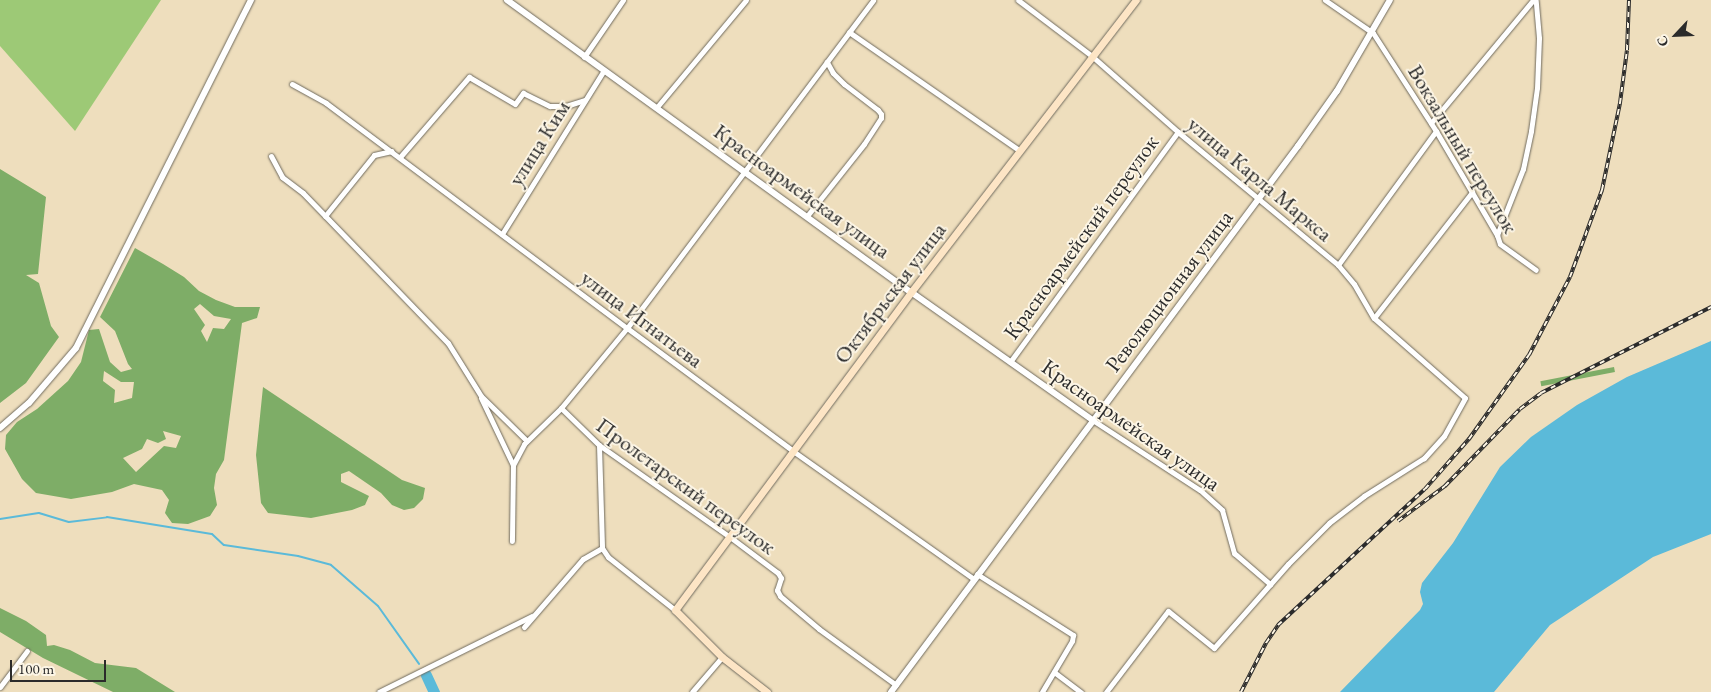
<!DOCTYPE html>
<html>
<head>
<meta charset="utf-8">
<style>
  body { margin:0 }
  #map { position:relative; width:1711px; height:692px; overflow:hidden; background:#eedebd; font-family:"EB Garamond",serif }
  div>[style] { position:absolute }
  .green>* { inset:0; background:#9dc976 }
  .forest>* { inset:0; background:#7ead67; transform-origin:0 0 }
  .water>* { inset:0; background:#5bbad9 }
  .stream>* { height:2px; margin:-1px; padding:0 1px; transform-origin:1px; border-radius:1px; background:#5bbad9 }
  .river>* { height:11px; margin:-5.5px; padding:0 5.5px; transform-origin:5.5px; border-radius:5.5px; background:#5bbad9 }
  .roads { filter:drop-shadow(0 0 1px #6f6a5e) drop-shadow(0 0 1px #6f6a5e) }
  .minor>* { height:5px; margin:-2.5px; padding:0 2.5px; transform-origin:2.5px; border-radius:2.5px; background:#fff }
  .tertiary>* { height:6px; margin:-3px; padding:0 3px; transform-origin:3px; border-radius:3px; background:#fff }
  .secondary>* { height:7px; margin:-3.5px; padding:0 3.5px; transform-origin:3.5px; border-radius:3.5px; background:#fde5c5 }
  .rail>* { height:4px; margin-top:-2px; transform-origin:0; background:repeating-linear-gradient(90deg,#fcf5e5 0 5.5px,#2b2b2b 0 11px); box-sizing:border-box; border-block:1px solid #2b2b2b }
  span { translate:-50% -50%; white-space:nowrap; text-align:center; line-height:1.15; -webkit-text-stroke:4px #fcf5e5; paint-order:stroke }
  .street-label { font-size:22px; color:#2b2b2b }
  .north { position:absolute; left:1651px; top:10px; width:50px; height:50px; -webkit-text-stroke:4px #fcf5e5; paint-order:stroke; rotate:245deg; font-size:14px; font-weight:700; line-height:20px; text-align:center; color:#2b2b2b }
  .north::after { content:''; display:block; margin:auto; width:18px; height:22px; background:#2b2b2b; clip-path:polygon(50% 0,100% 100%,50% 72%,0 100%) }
  .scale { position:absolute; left:10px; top:660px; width:96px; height:22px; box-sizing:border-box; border:2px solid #2b2b2b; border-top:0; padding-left:6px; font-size:15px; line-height:18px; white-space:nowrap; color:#2b2b2b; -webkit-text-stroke:4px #fcf5e5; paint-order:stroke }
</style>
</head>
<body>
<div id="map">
  <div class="green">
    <i style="clip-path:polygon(0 0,161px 0,75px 131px,0 46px)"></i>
  </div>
  <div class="forest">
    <i style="clip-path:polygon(0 169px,46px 197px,38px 274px,26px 275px,39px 283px,51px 326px,59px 337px,26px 383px,0 403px)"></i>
    <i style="clip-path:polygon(evenodd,135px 248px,163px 264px,184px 277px,199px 291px,216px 300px,235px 307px,260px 307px,257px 318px,242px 323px,224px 460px,216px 474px,214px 488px,217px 505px,210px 516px,188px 524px,172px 523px,165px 513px,169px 500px,162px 490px,134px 484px,112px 492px,71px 499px,36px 493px,22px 479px,5px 449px,6px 435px,17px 422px,37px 409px,68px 381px,81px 362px,89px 330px,99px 329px,110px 362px,121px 372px,132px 369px,128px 364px,115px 331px,100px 317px,135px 248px,200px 304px,214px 316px,231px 319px,224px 329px,213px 328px,207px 342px,201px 331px,205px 325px,194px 309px,200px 304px,135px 248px,104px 371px,121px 382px,134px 382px,132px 398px,114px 403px,115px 390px,103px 381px,104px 371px,135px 248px,163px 431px,181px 436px,176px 448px,164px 446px,136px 472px,123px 458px,142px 449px,147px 439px,158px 443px,166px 439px,163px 431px)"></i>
    <i style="left:1614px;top:367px;width:5px;height:75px;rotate:79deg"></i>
    <i style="clip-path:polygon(263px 387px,402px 480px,425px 488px,423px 499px,414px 508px,404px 510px,392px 505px,381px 493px,349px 471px,341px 474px,341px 482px,369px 496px,365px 505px,352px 510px,311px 518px,268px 513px,261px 503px,256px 455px)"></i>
    <i style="clip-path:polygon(0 608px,26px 621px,46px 635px,47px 646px,54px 645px,70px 650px,95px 663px,136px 668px,175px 692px,113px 692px,43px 658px,0 632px)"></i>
  </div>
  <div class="water">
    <i style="clip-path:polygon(1711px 341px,1711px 534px,1653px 557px,1550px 625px,1494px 692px,1340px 692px,1420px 610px,1423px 604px,1420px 592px,1422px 583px,1453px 543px,1500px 467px,1531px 437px,1577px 405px,1627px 377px)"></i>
  </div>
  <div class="stream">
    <i style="left:0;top:519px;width:39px;rotate:-9deg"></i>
    <i style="left:39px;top:513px;width:31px;rotate:17deg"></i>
    <i style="left:69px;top:522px;width:38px;rotate:-7deg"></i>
    <i style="left:107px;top:517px;width:106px;rotate:9.2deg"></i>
    <i style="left:212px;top:534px;width:16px;rotate:43deg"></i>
    <i style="left:224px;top:545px;width:75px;rotate:8.5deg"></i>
    <i style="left:298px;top:556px;width:34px;rotate:15deg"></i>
    <i style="left:331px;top:565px;width:62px;rotate:41.1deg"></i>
    <i style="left:378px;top:606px;width:71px;rotate:54.7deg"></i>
  </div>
  <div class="river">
    <i style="left:426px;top:675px;width:19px;rotate:65deg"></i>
  </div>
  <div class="roads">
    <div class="minor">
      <i style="left:1018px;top:0;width:94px;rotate:37.2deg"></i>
      <i style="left:1093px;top:57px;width:113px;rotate:41.4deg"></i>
      <i style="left:1178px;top:132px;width:208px;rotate:39.7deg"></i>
      <i style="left:1338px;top:265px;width:25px;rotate:50deg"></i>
      <i style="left:1354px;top:284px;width:39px;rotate:60deg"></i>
      <i style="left:1374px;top:318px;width:121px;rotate:41.3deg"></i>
      <i style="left:1465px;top:398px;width:43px;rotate:118.9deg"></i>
      <i style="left:1444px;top:436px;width:30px;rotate:132deg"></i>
      <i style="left:1424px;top:458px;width:71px;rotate:147.7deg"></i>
      <i style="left:1364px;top:496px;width:44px;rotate:142.4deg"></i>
      <i style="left:1329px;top:523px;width:58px;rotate:135deg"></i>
      <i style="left:1288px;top:564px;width:112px;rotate:131.4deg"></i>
      <i style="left:1214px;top:648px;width:59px;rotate:-141.2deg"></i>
      <i style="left:1168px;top:611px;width:102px;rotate:127.4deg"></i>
      <i style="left:1325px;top:0;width:58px;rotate:34.5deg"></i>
      <i style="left:1373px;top:33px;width:117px;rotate:57.3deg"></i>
      <i style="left:1436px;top:131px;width:121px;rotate:59.6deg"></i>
      <i style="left:1497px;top:235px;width:9px;rotate:72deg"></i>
      <i style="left:1500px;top:244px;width:44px;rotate:35.8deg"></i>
      <i style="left:849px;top:32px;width:208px;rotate:34.8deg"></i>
      <i style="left:584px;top:57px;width:69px;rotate:-55.6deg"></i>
      <i style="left:292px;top:84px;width:39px;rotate:29deg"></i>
      <i style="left:326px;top:103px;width:376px;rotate:36.8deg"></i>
      <i style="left:627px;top:328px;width:207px;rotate:36.5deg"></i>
      <i style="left:793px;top:451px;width:222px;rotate:35.3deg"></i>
      <i style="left:657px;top:107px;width:139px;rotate:-50.2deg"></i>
      <i style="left:1431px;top:123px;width:160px;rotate:-50.3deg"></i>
      <i style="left:271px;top:156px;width:24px;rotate:62deg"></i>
      <i style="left:282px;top:177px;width:26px;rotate:37deg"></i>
      <i style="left:303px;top:193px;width:209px;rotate:46deg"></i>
      <i style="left:448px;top:343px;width:62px;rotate:58.1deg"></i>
      <i style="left:481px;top:396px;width:64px;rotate:44.4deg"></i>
      <i style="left:400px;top:157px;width:106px;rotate:-49.2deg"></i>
      <i style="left:469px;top:77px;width:53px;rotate:30.4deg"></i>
      <i style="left:515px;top:104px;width:14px;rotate:-54deg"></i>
      <i style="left:523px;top:93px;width:30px;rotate:26deg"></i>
      <i style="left:550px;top:106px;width:16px"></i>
      <i style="left:566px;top:106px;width:20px;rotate:-18deg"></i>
      <i style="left:325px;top:216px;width:78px;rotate:-51.2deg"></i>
      <i style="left:374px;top:155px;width:18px;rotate:-13deg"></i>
      <i style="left:807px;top:216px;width:92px;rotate:-51.6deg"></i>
      <i style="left:864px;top:144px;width:31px;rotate:-57deg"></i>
      <i style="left:881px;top:118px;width:4px;rotate:-90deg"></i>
      <i style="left:881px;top:114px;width:5px;rotate:-127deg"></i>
      <i style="left:878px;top:110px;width:43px;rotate:-142.6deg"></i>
      <i style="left:844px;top:84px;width:16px;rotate:-135deg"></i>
      <i style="left:833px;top:73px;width:13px;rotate:-119deg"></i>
      <i style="left:502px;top:234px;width:193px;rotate:-58.1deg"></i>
      <i style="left:1497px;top:235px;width:71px;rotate:-68.5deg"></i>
      <i style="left:1523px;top:169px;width:39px;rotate:-78deg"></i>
      <i style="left:1531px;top:131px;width:43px;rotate:-82.1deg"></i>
      <i style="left:1537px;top:88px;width:50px;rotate:-87.7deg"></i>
      <i style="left:1539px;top:38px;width:38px;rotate:-95deg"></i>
      <i style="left:1338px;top:265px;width:166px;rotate:-53.8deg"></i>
      <i style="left:1374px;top:318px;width:160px;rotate:-52.1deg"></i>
      <i style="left:1010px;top:362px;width:285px;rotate:-53.9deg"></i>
      <i style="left:481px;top:398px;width:74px;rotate:64.5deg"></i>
      <i style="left:513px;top:465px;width:76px;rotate:90.8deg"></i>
      <i style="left:561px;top:408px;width:53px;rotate:44.2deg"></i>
      <i style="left:599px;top:445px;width:160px;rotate:35.1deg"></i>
      <i style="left:730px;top:537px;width:60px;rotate:36.9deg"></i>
      <i style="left:778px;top:573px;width:6px;rotate:59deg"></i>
      <i style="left:781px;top:578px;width:13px;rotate:108deg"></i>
      <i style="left:777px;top:590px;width:7px;rotate:63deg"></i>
      <i style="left:780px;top:596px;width:51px;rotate:40.2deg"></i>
      <i style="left:819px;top:629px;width:95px;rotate:36deg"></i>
      <i style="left:1094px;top:421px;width:126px;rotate:33.1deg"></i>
      <i style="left:1200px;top:490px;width:30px;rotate:42deg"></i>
      <i style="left:1222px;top:510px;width:45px;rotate:74.4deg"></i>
      <i style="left:1234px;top:553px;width:48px;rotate:40.7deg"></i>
      <i style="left:599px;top:445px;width:103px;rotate:88.3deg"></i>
      <i style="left:602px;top:548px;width:11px;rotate:56deg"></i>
      <i style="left:608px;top:557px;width:85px;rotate:38.3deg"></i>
      <i style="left:513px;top:465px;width:24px;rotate:-62deg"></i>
      <i style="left:524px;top:444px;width:52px;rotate:-44.2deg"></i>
      <i style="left:561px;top:408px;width:104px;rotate:-50.5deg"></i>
      <i style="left:627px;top:328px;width:410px;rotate:-53.1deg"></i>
      <i style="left:977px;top:574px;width:114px;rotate:32.4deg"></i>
      <i style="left:1073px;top:635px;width:6px;rotate:99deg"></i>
      <i style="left:1072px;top:641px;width:59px;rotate:120.5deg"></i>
      <i style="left:524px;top:627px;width:90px;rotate:-49.1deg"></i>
      <i style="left:583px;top:559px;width:22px;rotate:-30deg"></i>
      <i style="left:1054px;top:672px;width:34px;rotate:37deg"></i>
      <i style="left:0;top:687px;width:45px;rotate:-53.1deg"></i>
      <i style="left:379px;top:692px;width:171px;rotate:-26.4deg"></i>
      <i style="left:692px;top:692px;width:46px;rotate:-49.4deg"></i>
    </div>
    <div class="tertiary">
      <i style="left:507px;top:0;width:498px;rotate:35.9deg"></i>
      <i style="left:911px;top:292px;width:224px;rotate:35.2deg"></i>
      <i style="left:0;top:428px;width:38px;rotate:-41deg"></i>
      <i style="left:29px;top:403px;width:72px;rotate:-49.5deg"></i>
      <i style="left:76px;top:348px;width:390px;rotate:-63.3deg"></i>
      <i style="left:891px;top:692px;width:681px;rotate:-53.3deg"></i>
      <i style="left:1298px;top:146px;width:67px;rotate:-54.7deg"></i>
      <i style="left:1337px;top:91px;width:105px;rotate:-59.8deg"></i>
    </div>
    <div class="secondary">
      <i style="left:767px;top:692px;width:57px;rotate:-142.1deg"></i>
      <i style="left:722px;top:657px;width:66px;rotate:-135deg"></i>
      <i style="left:675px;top:610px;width:396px;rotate:-53.4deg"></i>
      <i style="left:911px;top:292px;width:369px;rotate:-52.4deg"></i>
    </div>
  </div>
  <div class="rail">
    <i style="left:1398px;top:521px;width:59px;rotate:-36.7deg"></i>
    <i style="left:1445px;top:486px;width:107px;rotate:-45.8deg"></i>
    <i style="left:1520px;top:409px;width:26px;rotate:-37deg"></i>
    <i style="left:1541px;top:393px;width:191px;rotate:-26.8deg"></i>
    <i style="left:1241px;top:692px;width:55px;rotate:-63deg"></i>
    <i style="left:1266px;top:643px;width:22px;rotate:-56deg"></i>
    <i style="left:1278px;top:625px;width:200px;rotate:-42.8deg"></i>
    <i style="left:1425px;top:489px;width:67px;rotate:-48.7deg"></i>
    <i style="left:1469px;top:439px;width:103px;rotate:-54.5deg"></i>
    <i style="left:1529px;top:355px;width:88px;rotate:-62.3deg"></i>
    <i style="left:1570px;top:277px;width:93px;rotate:-69.8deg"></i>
    <i style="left:1602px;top:190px;width:89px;rotate:-78.3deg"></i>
    <i style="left:1620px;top:103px;width:53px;rotate:-82.5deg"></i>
    <i style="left:1627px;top:50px;width:50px;rotate:-87.7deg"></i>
  </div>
  <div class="street-label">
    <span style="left:539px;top:143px;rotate:-58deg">улица Ким</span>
    <span style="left:1463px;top:149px;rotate:59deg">Вокзальный переулок</span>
    <span style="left:1260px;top:179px;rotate:40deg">улица Карла Маркса</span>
    <span style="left:802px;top:191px;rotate:36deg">Красноармейская улица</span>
    <span style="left:1081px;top:237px;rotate:-54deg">Красноармейский переулок</span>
    <span style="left:1169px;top:291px;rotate:-53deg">Революционная улица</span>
    <span style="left:890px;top:293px;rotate:-53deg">Октябрьская улица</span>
    <span style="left:642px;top:319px;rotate:37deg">улица Игнатьева</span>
    <span style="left:1131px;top:425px;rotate:35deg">Красноармейская улица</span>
    <span style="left:686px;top:486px;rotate:36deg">Пролетарский переулок</span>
  </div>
  <div class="north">С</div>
  <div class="scale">100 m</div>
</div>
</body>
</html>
